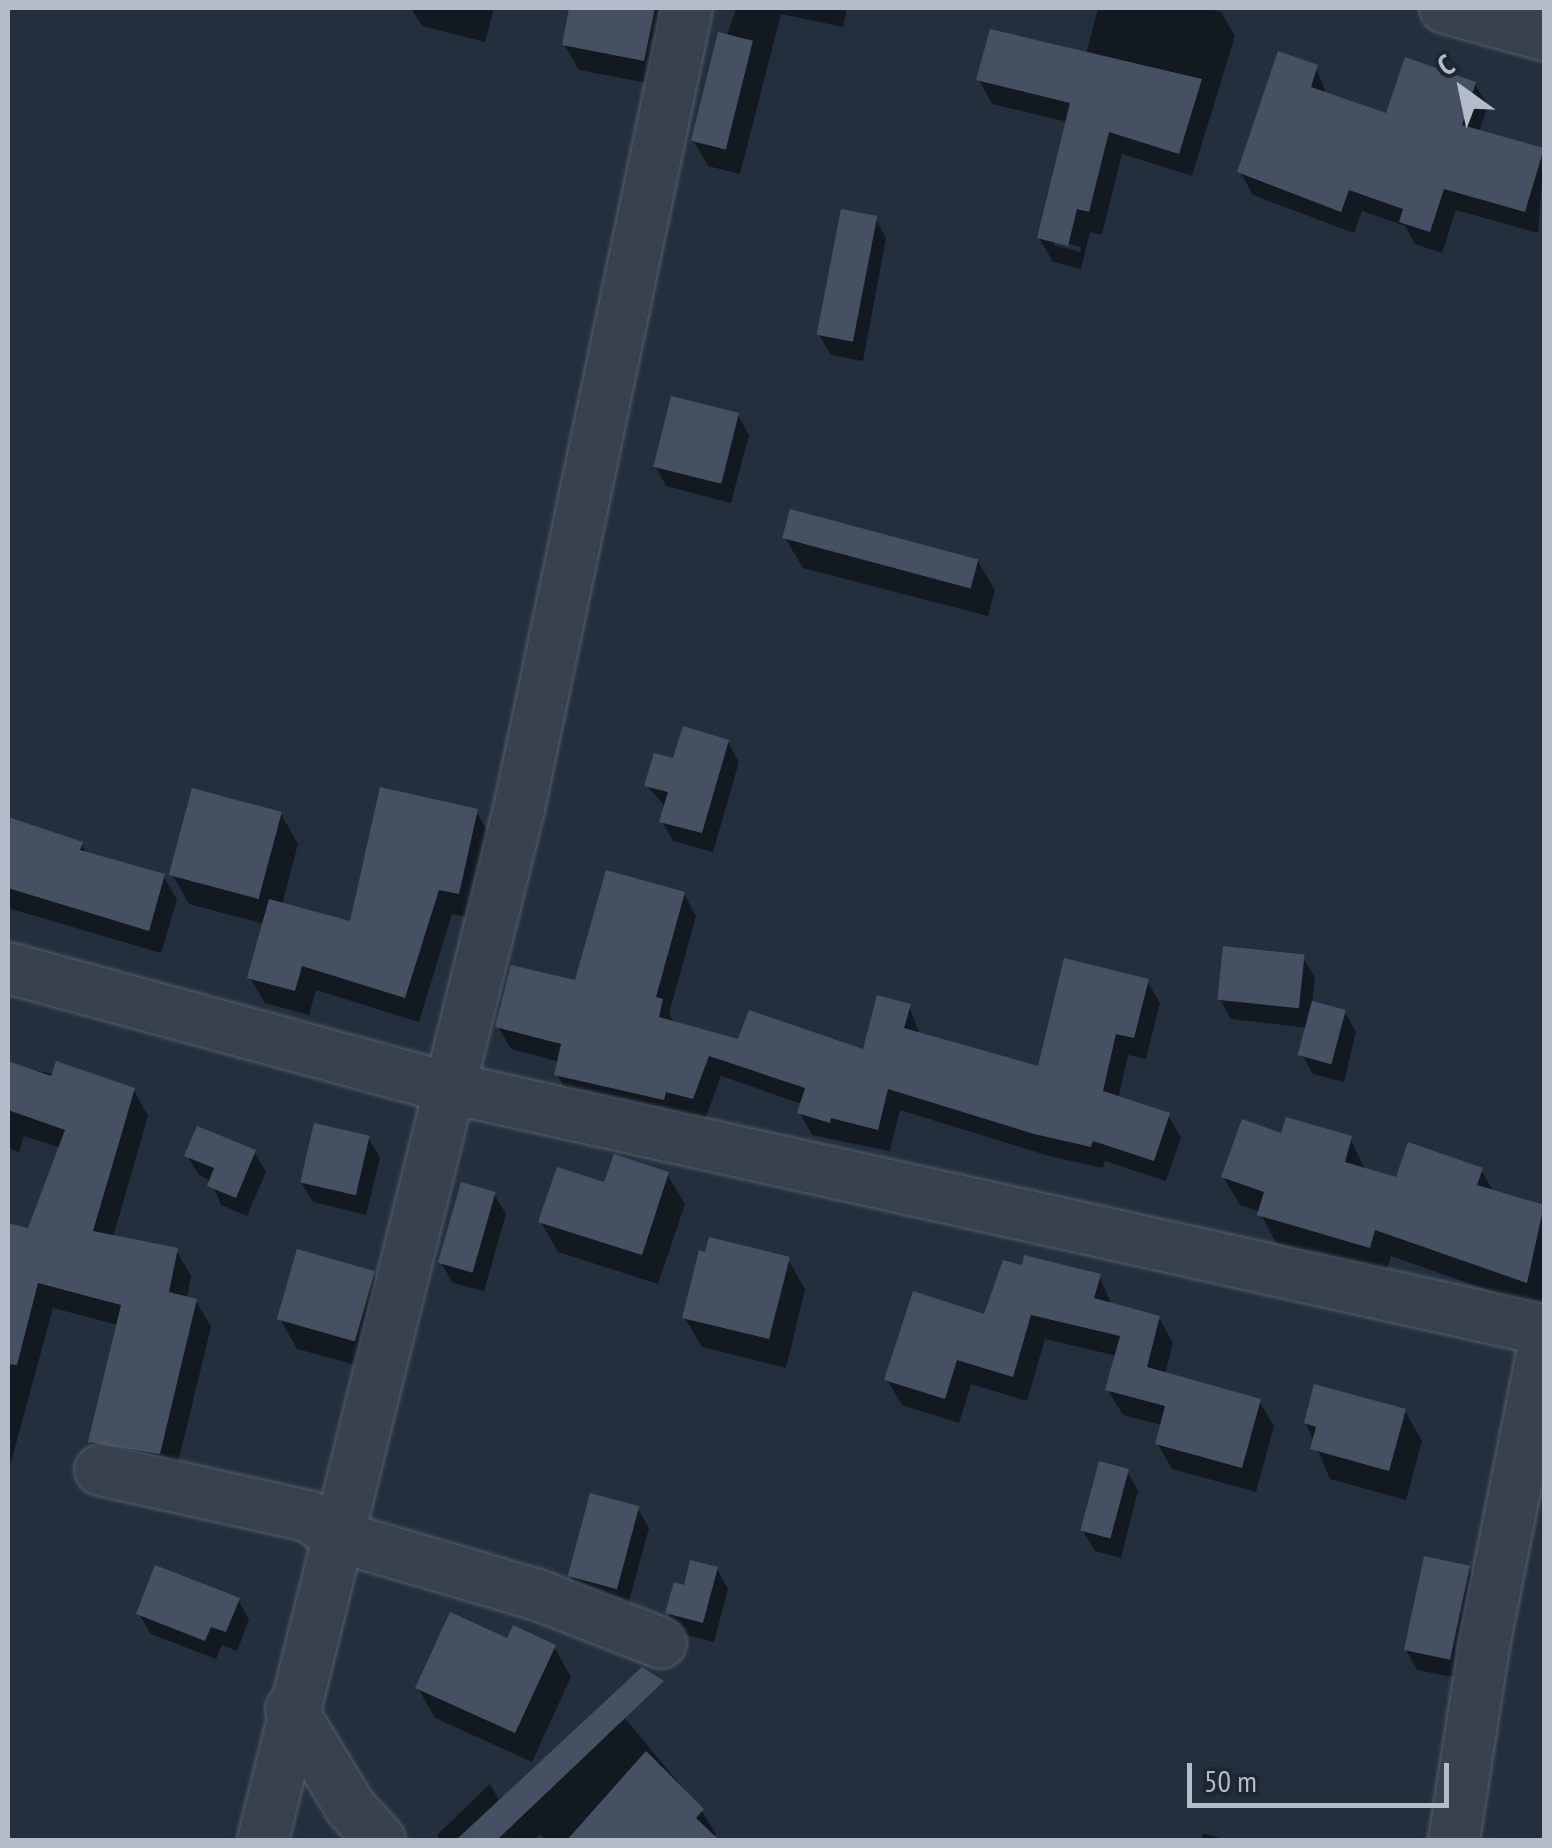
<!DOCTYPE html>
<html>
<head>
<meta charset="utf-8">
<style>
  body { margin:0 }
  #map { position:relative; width:1552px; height:1848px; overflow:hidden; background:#242f3e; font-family:"PT Sans Narrow",sans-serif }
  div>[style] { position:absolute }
  .shadow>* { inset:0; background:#0007 }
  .building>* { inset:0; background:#455162; transform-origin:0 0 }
  .roads { filter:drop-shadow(0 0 2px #565f6c) drop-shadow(0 0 2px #565f6c) }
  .minor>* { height:50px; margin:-25px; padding:0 25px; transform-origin:25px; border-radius:25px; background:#38414e }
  span { translate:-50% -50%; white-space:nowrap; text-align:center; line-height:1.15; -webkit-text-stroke:10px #1d2633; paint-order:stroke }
  .frame { position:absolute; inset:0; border:10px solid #b4bcc9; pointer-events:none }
  .north { position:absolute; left:1412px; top:40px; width:100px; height:100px; -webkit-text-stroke:8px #1d2633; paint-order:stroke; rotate:327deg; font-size:28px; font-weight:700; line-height:40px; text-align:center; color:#b4bcc9 }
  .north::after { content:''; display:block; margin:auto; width:35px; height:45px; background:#b4bcc9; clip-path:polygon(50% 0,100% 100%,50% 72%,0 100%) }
  .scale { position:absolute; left:1187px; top:1763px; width:262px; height:45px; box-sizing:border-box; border:5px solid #b4bcc9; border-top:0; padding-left:12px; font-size:30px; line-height:35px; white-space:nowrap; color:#b4bcc9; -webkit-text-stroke:8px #1d2633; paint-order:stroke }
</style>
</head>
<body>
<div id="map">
  <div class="shadow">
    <i style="clip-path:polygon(411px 8px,494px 8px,485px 42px,422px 26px)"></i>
    <i style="clip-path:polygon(572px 8px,674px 8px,658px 85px,579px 70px,564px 44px)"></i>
    <i style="clip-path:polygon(736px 8px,847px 8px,843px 27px,781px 14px,740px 174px,708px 166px,693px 140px)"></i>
    <i style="clip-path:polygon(evenodd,1098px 8px,1204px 8px,1221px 12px,1235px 36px,1192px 176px,1122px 154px,1102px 235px,1090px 232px,1081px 269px,1053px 262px,1039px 238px,1068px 122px,992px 104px,979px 80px,1086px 54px,1098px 8px,1054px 240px,1081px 247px,1080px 252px,1054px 245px,1054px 240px)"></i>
    <i style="clip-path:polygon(1316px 67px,1327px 96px,1387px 116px,1475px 84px,1488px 106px,1479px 132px,1544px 154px,1538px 233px,1456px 210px,1442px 253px,1415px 244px,1405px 226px,1362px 211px,1354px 233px,1253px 195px,1240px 172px)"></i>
    <i style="clip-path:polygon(875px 218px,886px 238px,863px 361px,831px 355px,819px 335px)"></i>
    <i style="clip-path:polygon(738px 416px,749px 435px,731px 503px,666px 486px,655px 466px)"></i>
    <i style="clip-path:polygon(785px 538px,977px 560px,995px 590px,988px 616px,803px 568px)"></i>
    <i style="clip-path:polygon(728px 742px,739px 762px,713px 852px,673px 841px,662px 821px,666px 807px,646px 785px,675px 761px)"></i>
    <i style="clip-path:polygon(476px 811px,490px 836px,472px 918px,452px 914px,419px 1022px,316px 990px,309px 1015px,265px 1003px,250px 978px,264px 924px,189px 904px,172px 874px,281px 814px,298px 844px,282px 905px,352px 924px)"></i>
    <i style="clip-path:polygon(8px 820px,81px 844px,87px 854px,164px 877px,177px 900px,161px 953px,8px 908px)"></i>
    <i style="clip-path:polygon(684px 894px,696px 916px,669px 1014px,675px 1024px,740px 1042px,865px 1053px,909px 1006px,920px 1035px,1039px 1069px,1147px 981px,1160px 1003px,1146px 1059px,1128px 1055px,1118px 1099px,1168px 1115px,1181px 1138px,1166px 1181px,1105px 1161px,1103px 1168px,1049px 1156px,900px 1110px,890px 1151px,812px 1135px,800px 1113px,802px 1104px,721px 1076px,705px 1120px,570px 1097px,557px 1075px,560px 1062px,511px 1049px,498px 1027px,577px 983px)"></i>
    <i style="clip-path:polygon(1303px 958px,1315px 977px,1312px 1004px,1345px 1012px,1356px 1032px,1344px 1082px,1313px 1074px,1302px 1055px,1308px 1028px,1231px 1019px,1220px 999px)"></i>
    <i style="clip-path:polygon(8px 1065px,134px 1090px,148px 1116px,113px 1237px,176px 1250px,191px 1276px,187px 1299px,196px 1301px,211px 1327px,174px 1479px,105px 1468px,90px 1442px,118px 1325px,53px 1308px,8px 1473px,8px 1256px,15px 1227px,29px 1231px,61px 1148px,24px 1136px,19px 1152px,8px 1148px)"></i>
    <i style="clip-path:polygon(1282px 1137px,1350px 1138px,1365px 1170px,1398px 1180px,1481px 1170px,1494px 1192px,1544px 1208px,1542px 1309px,1391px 1256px,1386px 1274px,1276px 1243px,1260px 1212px,1240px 1205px,1223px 1177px)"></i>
    <i style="clip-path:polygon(369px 1139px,380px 1158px,366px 1215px,313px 1202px,301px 1182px)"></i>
    <i style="clip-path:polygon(254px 1152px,266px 1172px,247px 1216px,221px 1205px,211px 1181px,199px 1175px,187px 1156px)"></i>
    <i style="clip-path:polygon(667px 1174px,685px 1204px,658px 1284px,558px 1252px,541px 1222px,606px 1185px)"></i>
    <i style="clip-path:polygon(494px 1194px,506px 1214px,484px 1291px,453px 1283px,441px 1263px)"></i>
    <i style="clip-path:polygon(788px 1259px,805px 1289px,786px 1368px,702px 1347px,684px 1317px)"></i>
    <i style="clip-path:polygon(373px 1273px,390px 1303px,374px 1370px,297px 1349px,280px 1319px)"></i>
    <i style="clip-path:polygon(1099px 1276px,1112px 1306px,1159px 1318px,1173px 1343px,1165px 1375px,1259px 1401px,1274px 1426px,1256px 1492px,1172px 1469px,1157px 1443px,1162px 1425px,1123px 1415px,1108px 1390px,1117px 1356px,1045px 1339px,1027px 1401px,971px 1384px,959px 1423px,902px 1405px,887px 1380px,985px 1317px)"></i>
    <i style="clip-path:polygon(1405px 1411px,1422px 1441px,1406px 1500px,1330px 1479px,1306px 1423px)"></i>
    <i style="clip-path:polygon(1127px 1471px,1138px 1491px,1121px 1558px,1095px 1551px,1083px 1531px)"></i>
    <i style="clip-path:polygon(638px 1509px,649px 1528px,626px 1612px,582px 1595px,570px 1575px)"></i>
    <i style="clip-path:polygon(1469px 1568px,1480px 1588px,1463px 1679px,1417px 1670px,1406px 1650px)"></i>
    <i style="clip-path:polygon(717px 1569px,728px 1589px,714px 1642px,679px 1633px,668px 1613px,686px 1588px)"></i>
    <i style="clip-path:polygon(238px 1600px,249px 1620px,237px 1651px,222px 1645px,216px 1659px,151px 1634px,139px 1614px)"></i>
    <i style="clip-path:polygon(554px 1647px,571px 1677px,532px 1762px,435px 1718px,418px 1688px)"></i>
    <i style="clip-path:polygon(610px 1700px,702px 1811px,716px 1834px,711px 1840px,547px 1840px,540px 1835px,535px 1840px,440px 1840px,437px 1835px,490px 1784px,500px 1802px)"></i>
    <i style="clip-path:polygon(1203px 1833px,1227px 1840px,1201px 1840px)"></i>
  </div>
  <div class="building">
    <i style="clip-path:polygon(569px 8px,655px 8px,644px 61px,562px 45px)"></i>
    <i style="clip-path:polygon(990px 29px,1202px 79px,1179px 154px,1109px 132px,1089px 212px,1077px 209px,1068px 246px,1037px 238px,1070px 103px,976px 80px)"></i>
    <i style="left:718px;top:32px;width:36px;height:112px;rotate:14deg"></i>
    <i style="clip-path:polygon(1278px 51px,1318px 65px,1311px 87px,1386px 113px,1405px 57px,1476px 82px,1462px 125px,1544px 148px,1525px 212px,1444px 189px,1430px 232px,1399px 222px,1403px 209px,1349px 190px,1341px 212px,1237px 172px)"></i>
    <i style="left:841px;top:209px;width:37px;height:128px;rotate:11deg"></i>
    <i style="left:671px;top:396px;width:70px;height:73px;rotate:14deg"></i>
    <i style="left:790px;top:509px;width:195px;height:30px;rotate:15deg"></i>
    <i style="clip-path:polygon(683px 726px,729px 740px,702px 833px,659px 822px,668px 792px,644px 786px,654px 753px,673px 758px)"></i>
    <i style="clip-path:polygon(380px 787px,478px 809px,459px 894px,439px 890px,405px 998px,302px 966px,295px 991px,247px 978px,269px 899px,350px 921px)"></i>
    <i style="left:192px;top:788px;width:93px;height:90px;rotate:15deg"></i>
    <i style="clip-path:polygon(8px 817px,83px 842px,80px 850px,165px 874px,149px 931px,8px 888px)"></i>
    <i style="clip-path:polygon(606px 870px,685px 892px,656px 997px,663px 999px,659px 1017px,738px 1039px,749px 1010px,863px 1049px,877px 995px,911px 1004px,904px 1028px,1038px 1066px,1064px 958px,1149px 979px,1134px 1038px,1116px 1034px,1103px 1091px,1170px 1113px,1154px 1161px,1093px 1141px,1091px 1147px,1034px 1134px,888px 1089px,878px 1130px,831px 1118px,830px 1123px,797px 1113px,805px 1088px,709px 1056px,693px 1099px,666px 1092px,664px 1100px,554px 1075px,561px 1044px,495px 1027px,511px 965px,575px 980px)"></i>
    <i style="left:1223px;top:946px;width:82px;height:54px;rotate:6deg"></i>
    <i style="left:1312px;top:1001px;width:35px;height:56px;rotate:15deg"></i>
    <i style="clip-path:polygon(8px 1061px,51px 1076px,56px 1061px,135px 1088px,93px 1231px,178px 1248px,169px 1292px,197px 1299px,160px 1454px,88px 1442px,121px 1305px,38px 1283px,17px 1365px,8px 1364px,8px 1223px,28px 1228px,65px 1130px,8px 1110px)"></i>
    <i style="clip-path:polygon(1286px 1117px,1352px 1136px,1345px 1162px,1396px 1177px,1408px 1142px,1483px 1168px,1477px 1185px,1544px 1205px,1527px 1283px,1375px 1230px,1370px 1248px,1257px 1215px,1264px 1192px,1221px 1177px,1242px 1119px,1281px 1133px)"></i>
    <i style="left:314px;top:1123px;width:57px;height:61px;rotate:13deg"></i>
    <i style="clip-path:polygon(197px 1126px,256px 1150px,236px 1198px,207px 1186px,214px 1168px,184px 1156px)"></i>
    <i style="clip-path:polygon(614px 1154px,669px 1172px,642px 1255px,538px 1222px,557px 1167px,604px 1182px)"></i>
    <i style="left:461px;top:1182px;width:36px;height:84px;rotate:16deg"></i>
    <i style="clip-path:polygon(709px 1237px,790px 1257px,769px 1339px,682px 1318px,699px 1250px,705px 1252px)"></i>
    <i style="left:297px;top:1249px;width:81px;height:73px;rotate:16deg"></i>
    <i style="clip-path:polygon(1024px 1255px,1101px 1274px,1094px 1298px,1160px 1316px,1147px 1367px,1261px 1399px,1242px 1468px,1155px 1444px,1165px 1406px,1105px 1390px,1120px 1336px,1031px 1315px,1013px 1377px,957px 1360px,945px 1399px,884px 1380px,913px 1291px,984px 1314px,1003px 1260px,1022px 1265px)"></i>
    <i style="clip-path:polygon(1314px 1384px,1406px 1409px,1389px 1471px,1310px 1449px,1316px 1427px,1304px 1423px)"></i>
    <i style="left:1099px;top:1461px;width:31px;height:72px;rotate:15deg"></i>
    <i style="left:590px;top:1493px;width:51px;height:86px;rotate:15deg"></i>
    <i style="left:1424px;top:1556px;width:47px;height:96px;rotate:12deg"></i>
    <i style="clip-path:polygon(690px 1560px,718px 1567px,703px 1623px,665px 1613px,674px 1582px,684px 1585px)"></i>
    <i style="clip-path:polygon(155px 1565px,240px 1598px,226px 1632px,211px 1627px,205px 1641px,136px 1614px)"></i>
    <i style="clip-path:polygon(450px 1612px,507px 1638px,513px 1625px,556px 1645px,515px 1733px,415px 1688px)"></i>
    <i style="clip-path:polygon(642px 1667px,664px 1681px,497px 1840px,456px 1840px)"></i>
    <i style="clip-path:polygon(646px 1751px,704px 1809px,696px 1818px,719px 1840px,567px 1840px)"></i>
  </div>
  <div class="roads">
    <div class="minor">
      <i style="left:1445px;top:8px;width:103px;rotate:15.3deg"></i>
      <i style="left:8px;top:968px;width:454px;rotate:15.2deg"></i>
      <i style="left:446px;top:1087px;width:1125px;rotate:12.48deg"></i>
      <i style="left:100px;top:1470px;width:213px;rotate:12.5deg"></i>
      <i style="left:308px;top:1516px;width:35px;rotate:35deg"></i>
      <i style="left:337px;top:1536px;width:209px;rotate:16.4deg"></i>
      <i style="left:538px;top:1595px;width:132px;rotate:21.3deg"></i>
      <i style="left:291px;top:1709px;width:116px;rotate:58.8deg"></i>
      <i style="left:351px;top:1808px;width:43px;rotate:47.8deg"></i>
      <i style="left:263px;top:1840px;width:1062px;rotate:-76.06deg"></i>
      <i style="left:519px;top:809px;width:818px;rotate:-78.15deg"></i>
      <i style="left:1454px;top:1840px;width:196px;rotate:-81.2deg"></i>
      <i style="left:1484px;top:1646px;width:310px;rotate:-78.8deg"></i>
    </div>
  </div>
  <div class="frame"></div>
  <div class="north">С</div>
  <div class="scale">50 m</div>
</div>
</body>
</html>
